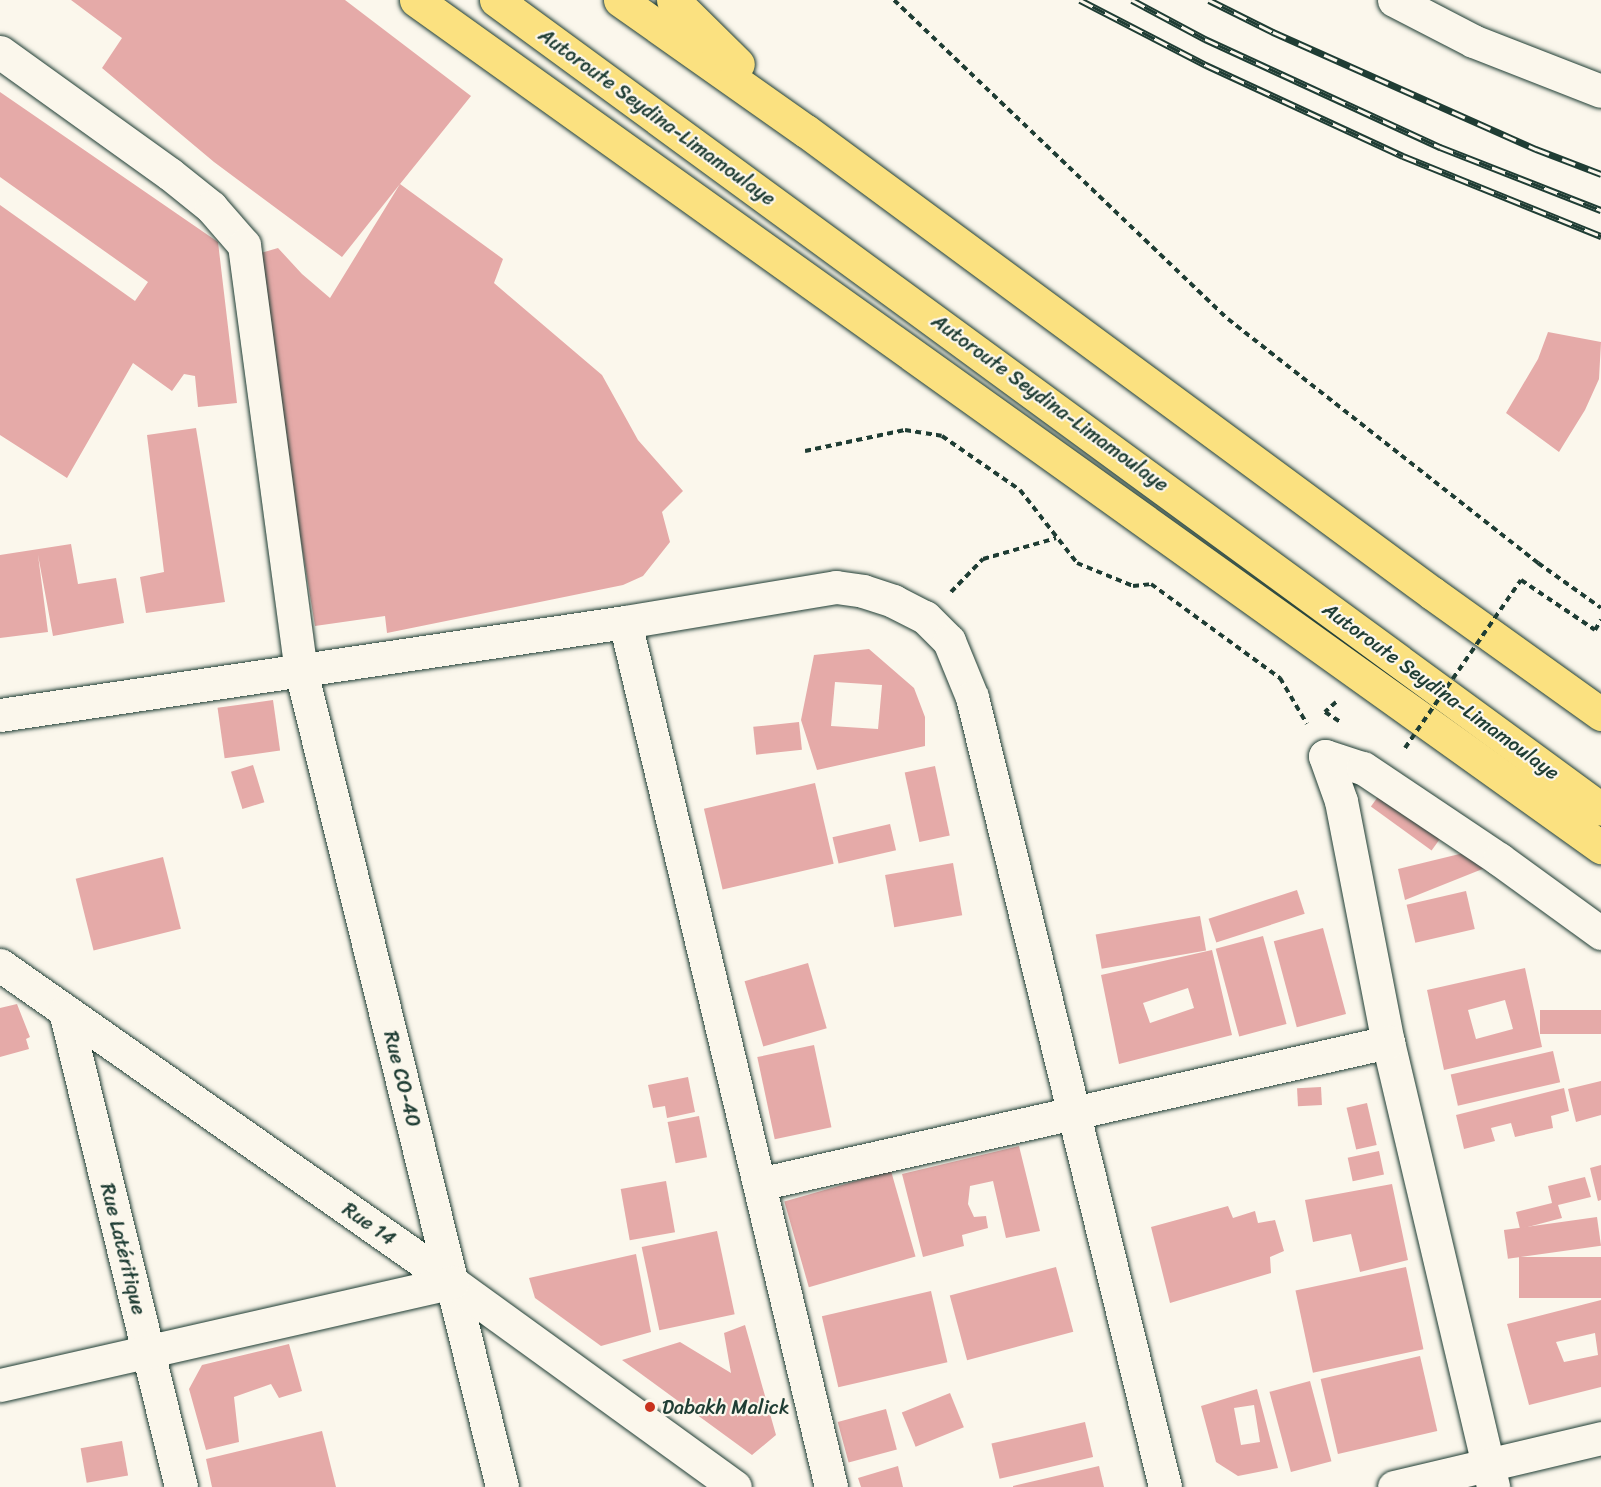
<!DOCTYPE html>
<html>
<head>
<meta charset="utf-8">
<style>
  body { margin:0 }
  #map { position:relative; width:1601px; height:1487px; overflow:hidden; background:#fbf7ec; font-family:Sriracha,sans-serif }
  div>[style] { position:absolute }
  .building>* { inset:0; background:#e5aaa8; transform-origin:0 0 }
  .path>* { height:4px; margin-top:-2px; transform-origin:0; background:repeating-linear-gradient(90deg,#1f3d34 0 6px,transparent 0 10.5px) }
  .roads { filter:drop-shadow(0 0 2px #1f3d34) drop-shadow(0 0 2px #1f3d34) }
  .street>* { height:33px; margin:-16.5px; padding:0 16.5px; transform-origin:16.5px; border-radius:16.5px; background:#fbf7ec }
  .highway>* { height:33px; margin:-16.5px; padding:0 16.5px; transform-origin:16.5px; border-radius:16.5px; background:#fbe180 }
  .rail>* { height:7px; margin-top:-3.5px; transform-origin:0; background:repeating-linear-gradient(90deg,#fbf7ec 0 14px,#1f3d34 0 28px); box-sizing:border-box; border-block:2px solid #1f3d34 }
  .path-bridge>* { height:4px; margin-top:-2px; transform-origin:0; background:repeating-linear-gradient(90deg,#1f3d34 0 6px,transparent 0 10.5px) }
  .dots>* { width:16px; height:16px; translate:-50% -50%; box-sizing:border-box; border:3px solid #fbf7ec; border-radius:50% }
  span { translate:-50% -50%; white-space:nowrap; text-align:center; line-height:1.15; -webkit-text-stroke:4.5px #fbf7ec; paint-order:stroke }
  .street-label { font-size:20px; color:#1f3d34 }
  .poi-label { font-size:20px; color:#1f3d34 }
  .left { translate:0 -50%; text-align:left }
</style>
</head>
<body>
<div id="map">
  <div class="building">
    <i style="clip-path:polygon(71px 0,345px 0,471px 96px,400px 184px,503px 259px,494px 283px,602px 375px,638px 440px,683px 491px,662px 512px,670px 542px,643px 576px,623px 585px,387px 633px,385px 616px,315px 626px,254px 255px,278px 248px,302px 274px,330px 298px,400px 184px,342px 257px,214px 162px,102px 68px,122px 38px)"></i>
    <i style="clip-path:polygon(0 92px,218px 242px,237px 403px,198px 407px,195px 376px,184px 374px,172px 391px,133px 363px,67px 478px,0 435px,0 205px,135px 301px,148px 282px,0 177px)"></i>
    <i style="clip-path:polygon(1548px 332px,1601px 342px,1599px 379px,1585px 410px,1559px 452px,1506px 413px,1538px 359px)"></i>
    <i style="clip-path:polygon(196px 428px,225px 602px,146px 613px,140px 577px,164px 572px,147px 435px)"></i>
    <i style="clip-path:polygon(71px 544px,78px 584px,116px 578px,124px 623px,53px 636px,38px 555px,48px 632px,0 638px,0 555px)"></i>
    <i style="clip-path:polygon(evenodd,869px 649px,914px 688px,925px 717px,925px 746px,817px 770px,801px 720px,814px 655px,869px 649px,835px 682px,882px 685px,878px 729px,831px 726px,835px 682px)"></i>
    <i style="left:273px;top:700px;width:51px;height:56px;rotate:82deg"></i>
    <i style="left:799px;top:722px;width:28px;height:46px;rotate:84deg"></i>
    <i style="left:253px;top:765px;width:39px;height:23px;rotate:73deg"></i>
    <i style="left:935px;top:766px;width:71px;height:31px;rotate:78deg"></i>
    <i style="left:815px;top:783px;width:83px;height:114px;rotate:77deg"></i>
    <i style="left:1385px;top:787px;width:75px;height:24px;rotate:36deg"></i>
    <i style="left:890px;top:824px;width:27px;height:59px;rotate:77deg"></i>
    <i style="clip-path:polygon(1480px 849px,1495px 864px,1405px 900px,1398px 869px)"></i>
    <i style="left:163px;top:857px;width:74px;height:90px;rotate:76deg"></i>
    <i style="left:953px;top:863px;width:53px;height:69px;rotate:80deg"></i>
    <i style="left:1297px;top:890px;width:25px;height:93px;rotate:72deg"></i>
    <i style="left:1466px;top:891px;width:39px;height:61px;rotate:77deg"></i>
    <i style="left:1200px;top:916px;width:35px;height:106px;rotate:80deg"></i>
    <i style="left:1323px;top:928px;width:89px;height:51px;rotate:75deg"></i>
    <i style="left:1263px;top:936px;width:91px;height:49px;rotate:75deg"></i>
    <i style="clip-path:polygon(evenodd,1212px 950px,1232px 1035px,1119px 1064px,1101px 975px,1212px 950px,1188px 988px,1194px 1008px,1150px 1023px,1143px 1003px,1188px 988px)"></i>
    <i style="left:808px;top:963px;width:68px;height:66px;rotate:74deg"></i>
    <i style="clip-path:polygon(evenodd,1525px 968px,1542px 1047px,1444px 1070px,1427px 990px,1525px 968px,1505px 1000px,1513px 1029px,1476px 1039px,1468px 1010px,1505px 1000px)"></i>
    <i style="clip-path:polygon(17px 1004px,30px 1037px,26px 1039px,29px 1049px,0 1057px,0 1008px)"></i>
    <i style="left:1601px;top:1010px;width:24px;height:61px;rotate:90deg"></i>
    <i style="left:814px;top:1045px;width:84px;height:58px;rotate:78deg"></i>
    <i style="left:1553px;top:1051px;width:32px;height:105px;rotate:77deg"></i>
    <i style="clip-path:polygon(688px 1077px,695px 1112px,667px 1118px,665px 1106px,653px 1108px,648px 1085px)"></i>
    <i style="clip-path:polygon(1601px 1081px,1601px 1115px,1576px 1122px,1568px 1089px)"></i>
    <i style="left:1321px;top:1087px;width:18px;height:24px;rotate:87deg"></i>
    <i style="clip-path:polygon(1564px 1088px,1569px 1111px,1551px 1116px,1553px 1128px,1515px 1137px,1511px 1123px,1491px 1128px,1495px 1141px,1464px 1149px,1456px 1115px)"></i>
    <i style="left:1367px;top:1103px;width:43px;height:21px;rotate:77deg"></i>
    <i style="left:699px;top:1116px;width:42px;height:32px;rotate:79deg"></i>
    <i style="clip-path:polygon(1019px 1146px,1040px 1231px,1006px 1238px,993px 1181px,970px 1186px,968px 1204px,974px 1217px,986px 1216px,988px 1228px,962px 1235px,964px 1246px,923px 1257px,902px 1174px)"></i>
    <i style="left:1379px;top:1151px;width:24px;height:32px;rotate:78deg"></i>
    <i style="clip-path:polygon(1601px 1165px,1601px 1200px,1598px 1201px,1590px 1168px)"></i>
    <i style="left:891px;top:1171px;width:89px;height:111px;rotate:74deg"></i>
    <i style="clip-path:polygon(1585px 1177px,1591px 1197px,1558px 1205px,1562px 1218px,1520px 1229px,1516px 1212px,1552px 1203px,1548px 1186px)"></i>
    <i style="left:666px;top:1181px;width:52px;height:46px;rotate:80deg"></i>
    <i style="clip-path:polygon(1392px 1184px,1408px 1260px,1360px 1272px,1351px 1234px,1313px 1242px,1305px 1200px)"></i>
    <i style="clip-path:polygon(1228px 1206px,1233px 1218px,1255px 1211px,1258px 1223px,1275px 1220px,1284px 1251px,1270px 1257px,1271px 1273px,1170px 1303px,1151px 1227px)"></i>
    <i style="left:1597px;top:1217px;width:29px;height:94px;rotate:82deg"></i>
    <i style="left:717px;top:1231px;width:85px;height:77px;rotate:78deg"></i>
    <i style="clip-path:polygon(636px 1254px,651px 1332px,601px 1346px,535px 1298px,529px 1278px)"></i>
    <i style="left:1601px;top:1257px;width:41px;height:82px;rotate:90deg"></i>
    <i style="left:1056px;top:1267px;width:67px;height:110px;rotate:75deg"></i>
    <i style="left:1406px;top:1267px;width:84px;height:113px;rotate:78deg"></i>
    <i style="left:931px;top:1291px;width:73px;height:112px;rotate:77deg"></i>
    <i style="clip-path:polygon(evenodd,1601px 1300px,1601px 1387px,1529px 1405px,1507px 1324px,1601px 1300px,1595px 1333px,1598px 1355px,1564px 1362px,1556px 1342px,1595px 1333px)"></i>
    <i style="clip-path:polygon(745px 1325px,776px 1435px,752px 1455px,622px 1360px,680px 1342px,731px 1373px,724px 1333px)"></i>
    <i style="clip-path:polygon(289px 1344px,302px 1391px,279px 1398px,271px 1384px,234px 1397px,239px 1442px,206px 1450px,189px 1389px,202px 1365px)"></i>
    <i style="left:1420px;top:1356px;width:77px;height:102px;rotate:77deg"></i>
    <i style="left:1310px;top:1381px;width:83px;height:42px;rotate:75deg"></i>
    <i style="clip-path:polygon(evenodd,1257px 1389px,1278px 1468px,1238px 1476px,1216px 1462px,1201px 1406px,1257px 1389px,1254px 1405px,1260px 1442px,1241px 1445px,1234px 1408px,1254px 1405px)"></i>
    <i style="left:950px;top:1393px;width:37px;height:52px;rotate:68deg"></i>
    <i style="left:886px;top:1409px;width:42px;height:50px;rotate:75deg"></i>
    <i style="left:1085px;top:1422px;width:36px;height:96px;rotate:77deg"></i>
    <i style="clip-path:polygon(322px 1431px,336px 1487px,212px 1487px,206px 1459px)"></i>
    <i style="left:122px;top:1441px;width:35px;height:42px;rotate:80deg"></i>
    <i style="clip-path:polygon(898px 1466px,903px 1487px,861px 1487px,858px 1478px)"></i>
    <i style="clip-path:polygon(1099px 1466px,1104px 1487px,1013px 1487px,1013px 1486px)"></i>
  </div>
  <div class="path">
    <i style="left:894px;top:0;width:462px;rotate:43.7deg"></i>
    <i style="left:1228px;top:319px;width:395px;rotate:38.2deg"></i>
    <i style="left:1538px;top:563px;width:77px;rotate:35.5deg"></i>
    <i style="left:805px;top:451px;width:102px;rotate:-11.9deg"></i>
    <i style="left:905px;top:430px;width:37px;rotate:9deg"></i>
    <i style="left:942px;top:436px;width:95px;rotate:34.7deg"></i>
    <i style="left:1020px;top:490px;width:93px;rotate:52deg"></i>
    <i style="left:1077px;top:563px;width:61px;rotate:22.3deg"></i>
    <i style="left:1133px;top:586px;width:18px;rotate:-6deg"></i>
    <i style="left:1151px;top:584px;width:160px;rotate:36.1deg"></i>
    <i style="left:1280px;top:678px;width:53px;rotate:59.6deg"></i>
    <i style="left:1521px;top:580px;width:89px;rotate:34deg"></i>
    <i style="left:1595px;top:630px;width:12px;rotate:-59deg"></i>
    <i style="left:951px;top:592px;width:46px;rotate:-45.9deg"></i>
    <i style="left:983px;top:559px;width:76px;rotate:-16deg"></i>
    <i style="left:1336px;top:702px;width:15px;rotate:138deg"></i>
    <i style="left:1325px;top:712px;width:17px;rotate:33deg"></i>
  </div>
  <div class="roads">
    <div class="street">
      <i style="left:1394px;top:0;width:89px;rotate:27.4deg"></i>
      <i style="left:1473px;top:41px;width:137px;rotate:21.3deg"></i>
      <i style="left:0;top:52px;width:209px;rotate:35.7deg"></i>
      <i style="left:170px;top:174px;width:53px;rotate:38.8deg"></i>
      <i style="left:211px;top:207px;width:50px;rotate:49deg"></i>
      <i style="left:244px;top:245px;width:430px;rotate:82.4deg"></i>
      <i style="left:301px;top:671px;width:840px;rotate:76.16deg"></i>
      <i style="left:625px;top:622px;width:889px;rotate:76.6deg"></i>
      <i style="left:0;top:715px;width:632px;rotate:-8.46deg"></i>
      <i style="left:625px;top:622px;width:214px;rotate:-9.4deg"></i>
      <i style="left:836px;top:587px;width:27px;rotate:8deg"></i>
      <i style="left:863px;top:591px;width:32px;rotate:18deg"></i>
      <i style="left:893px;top:601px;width:36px;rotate:27deg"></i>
      <i style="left:925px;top:617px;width:34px;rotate:45deg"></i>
      <i style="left:949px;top:641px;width:61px;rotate:67.7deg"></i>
      <i style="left:972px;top:697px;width:813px;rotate:76.27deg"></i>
      <i style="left:1325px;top:756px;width:48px;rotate:70.4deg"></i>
      <i style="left:1341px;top:801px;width:246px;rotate:79deg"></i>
      <i style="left:1388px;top:1042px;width:457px;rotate:76.7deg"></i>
      <i style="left:1325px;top:756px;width:40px;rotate:18deg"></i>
      <i style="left:1363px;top:768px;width:164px;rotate:33.8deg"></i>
      <i style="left:1499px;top:859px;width:126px;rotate:36deg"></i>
      <i style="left:0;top:965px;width:552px;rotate:35.04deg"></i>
      <i style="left:452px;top:1282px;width:349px;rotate:35.9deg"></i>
      <i style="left:65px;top:1011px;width:490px;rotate:76.3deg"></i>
      <i style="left:759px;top:1184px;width:645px;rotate:-12.72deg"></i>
      <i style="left:0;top:1385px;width:464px;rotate:-12.8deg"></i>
      <i style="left:1394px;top:1487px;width:213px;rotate:-13.3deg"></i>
    </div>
    <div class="highway">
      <i style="left:416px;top:0;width:1457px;rotate:35.56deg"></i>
      <i style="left:496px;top:0;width:1369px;rotate:36.21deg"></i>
      <i style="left:620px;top:0;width:228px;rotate:35.2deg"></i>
      <i style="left:806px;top:131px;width:778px;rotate:36.43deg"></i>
      <i style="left:1432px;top:593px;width:208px;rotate:35.6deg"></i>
      <i style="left:673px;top:0;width:91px;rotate:44.6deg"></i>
    </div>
  </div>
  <div class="rail">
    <i style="left:1080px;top:0;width:142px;rotate:27.3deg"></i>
    <i style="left:1206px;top:65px;width:217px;rotate:24.8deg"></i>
    <i style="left:1403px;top:156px;width:214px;rotate:22deg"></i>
    <i style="left:1132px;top:0;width:83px;rotate:28.1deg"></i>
    <i style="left:1205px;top:39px;width:259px;rotate:24.7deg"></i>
    <i style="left:1440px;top:147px;width:173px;rotate:21.4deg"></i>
    <i style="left:1209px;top:0;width:72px;rotate:26.6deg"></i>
    <i style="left:1273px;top:32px;width:288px;rotate:24deg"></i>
    <i style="left:1536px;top:149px;width:70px;rotate:21deg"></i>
  </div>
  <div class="path-bridge">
    <i style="left:1405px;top:748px;width:204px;rotate:-55.4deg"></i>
  </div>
  <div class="dots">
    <i style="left:650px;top:1407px;background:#c8321e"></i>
  </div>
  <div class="street-label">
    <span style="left:657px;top:117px;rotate:36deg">Autoroute Seydina-Limamoulaye</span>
    <span style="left:1050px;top:403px;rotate:36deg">Autoroute Seydina-Limamoulaye</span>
    <span style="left:1441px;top:691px;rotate:36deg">Autoroute Seydina-Limamoulaye</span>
    <span style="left:402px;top:1079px;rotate:76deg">Rue CO-40</span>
    <span style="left:369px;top:1224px;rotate:35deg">Rue 14</span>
    <span style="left:123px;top:1249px;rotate:76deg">Rue Latéritique</span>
  </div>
  <div class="poi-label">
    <span class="left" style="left:662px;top:1407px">Dabakh Malick</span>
  </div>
</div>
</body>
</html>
